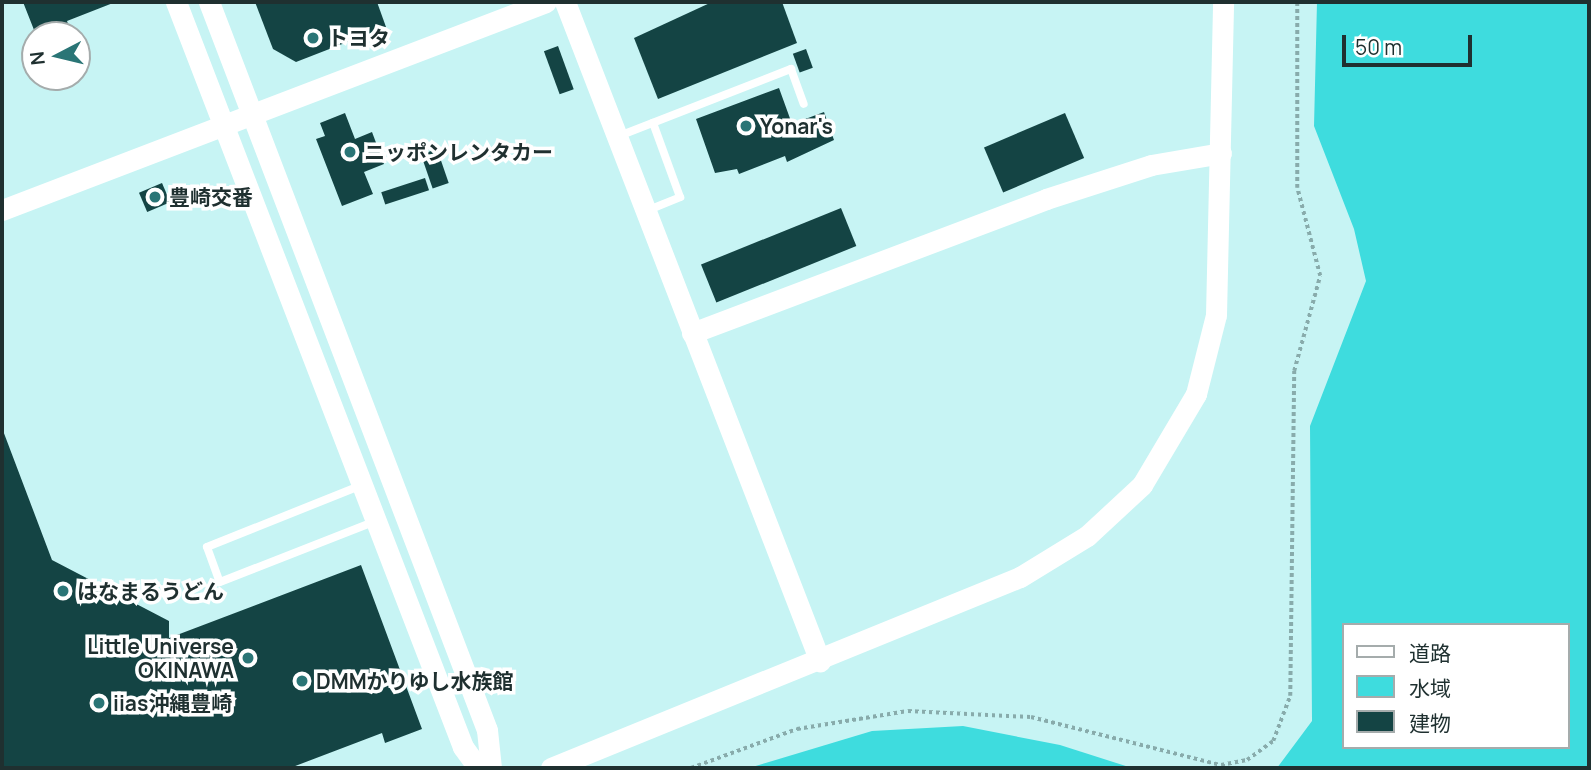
<!DOCTYPE html>
<html>
<head>
<meta charset="utf-8">
<style>
  body { margin:0 }
  #map { position:relative; width:1591px; height:770px; overflow:hidden; background:#c7f4f4; font-family:Manrope,"Noto Sans JP",sans-serif }
  div>[style] { position:absolute }
  .water>* { inset:0; background:#3edcde }
  .building>* { inset:0; background:#144444; transform-origin:0 0 }
  .path>* { height:3.5px; margin-top:-1.75px; transform-origin:0; background:repeating-linear-gradient(90deg,#88abab 0 3.5px,transparent 0 7px) }
  .lane>* { height:8px; margin:-4px; padding:0 4px; transform-origin:4px; border-radius:4px; background:#fff }
  .secondary>* { height:21px; margin:-10.5px; padding:0 10.5px; transform-origin:10.5px; border-radius:10.5px; background:#fff }
  .dots>* { width:19px; height:19px; translate:-50% -50%; box-sizing:border-box; border:4px solid #fff; border-radius:50% }
  span { translate:-50% -50%; white-space:nowrap; text-align:center; line-height:1.15; -webkit-text-stroke:7px #fff; paint-order:stroke }
  .poi-label { font-size:21px; color:#1f3030; font-weight:700 }
  .left { translate:0 -50%; text-align:left }
  .right { translate:-100% -50%; text-align:right }
  .frame { position:absolute; inset:0; border:4px solid #1f3030; pointer-events:none }
  .legend { position:absolute; left:1342px; top:623px; width:228px; height:126px; box-sizing:border-box; background:#fff; border:2px solid #a5acac; margin:0; padding:9px 12px; list-style:none; font-size:21px; color:#1f3030 }
  .legend li { display:flex; align-items:center; gap:14px; height:35px }
  .legend b { width:35px; border:2px solid #a5acac }
  .north { position:absolute; left:21px; top:21px; width:70px; height:70px; box-sizing:border-box; background:#fff; border:2px solid #a5acac; border-radius:50%; rotate:263deg; font-size:19px; font-weight:700; line-height:28px; text-align:center; color:#1f3030 }
  .north::after { content:''; display:block; margin:auto; width:24px; height:32px; background:#2a7576; clip-path:polygon(50% 0,100% 100%,50% 72%,0 100%) }
  .scale { position:absolute; left:1342px; top:35px; width:130px; height:32px; box-sizing:border-box; border:4px solid #1f3030; border-top:0; padding-left:9px; font-size:21px; line-height:24px; white-space:nowrap; color:#1f3030; -webkit-text-stroke:5px #fff; paint-order:stroke }
</style>
</head>
<body>
<div id="map">
  <div class="water">
    <i style="clip-path:polygon(evenodd,1317px 2px,1589px 2px,1589px 768px,1277px 768px,1312px 721px,1310px 426px,1366px 281px,1354px 229px,1314px 126px,1317px 2px,1344px 625px,1568px 625px,1568px 747px,1344px 747px,1344px 625px)"></i>
    <i style="clip-path:polygon(963px 726px,1060px 745px,1132px 768px,749px 768px,872px 731px)"></i>
  </div>
  <div class="building">
    <i style="clip-path:polygon(23px 2px,113px 2px,113px 3px,67px 21px,72px 35px,36px 35px)"></i>
    <i style="clip-path:polygon(255px 2px,377px 2px,386px 27px,296px 62px,273px 49px)"></i>
    <i style="clip-path:polygon(712px 2px,782px 2px,797px 43px,658px 99px,634px 38px)"></i>
    <i style="left:558px;top:46px;width:46px;height:15px;rotate:70deg"></i>
    <i style="left:806px;top:49px;width:20px;height:14px;rotate:70deg"></i>
    <i style="clip-path:polygon(779px 88px,792px 124px,824px 112px,834px 140px,787px 162px,785px 156px,739px 174px,737px 169px,715px 173px,696px 119px)"></i>
    <i style="clip-path:polygon(345px 113px,355px 139px,372px 132px,384px 164px,364px 172px,373px 194px,342px 206px,316px 139px,325px 136px,320px 123px)"></i>
    <i style="left:1065px;top:113px;width:49px;height:88px;rotate:67deg"></i>
    <i style="left:437px;top:149px;width:36px;height:17px;rotate:71deg"></i>
    <i style="left:425px;top:178px;width:13px;height:46px;rotate:72deg"></i>
    <i style="left:162px;top:183px;width:21px;height:25px;rotate:67deg"></i>
    <i style="left:841px;top:208px;width:41px;height:151px;rotate:68deg"></i>
    <i style="clip-path:polygon(2px 428px,52px 560px,169px 621px,169px 638px,361px 565px,422px 729px,385px 743px,382px 733px,290px 768px,2px 768px)"></i>
  </div>
  <div class="path">
    <i style="left:691px;top:768px;width:113px;rotate:-20.2deg"></i>
    <i style="left:797px;top:729px;width:112px;rotate:-9.2deg"></i>
    <i style="left:908px;top:711px;width:123px;rotate:2.8deg"></i>
    <i style="left:1031px;top:717px;width:196px;rotate:14.2deg"></i>
    <i style="left:1221px;top:765px;width:26px;rotate:-11deg"></i>
    <i style="left:1247px;top:760px;width:32px;rotate:-36deg"></i>
    <i style="left:1273px;top:741px;width:48px;rotate:-69.3deg"></i>
    <i style="left:1290px;top:696px;width:325px;rotate:-89.3deg"></i>
    <i style="left:1294px;top:371px;width:98px;rotate:-74.7deg"></i>
    <i style="left:1320px;top:276px;width:91px;rotate:-104.6deg"></i>
    <i style="left:1297px;top:188px;width:186px;rotate:-90deg"></i>
  </div>
  <div class="lane">
    <i style="left:619px;top:136px;width:185px;rotate:-21.3deg"></i>
    <i style="left:791px;top:69px;width:37px;rotate:70deg"></i>
    <i style="left:646px;top:211px;width:37px;rotate:-22deg"></i>
    <i style="left:680px;top:197px;width:79px;rotate:-110deg"></i>
    <i style="left:362px;top:485px;width:167px;rotate:158.2deg"></i>
    <i style="left:207px;top:547px;width:37px;rotate:70deg"></i>
    <i style="left:220px;top:582px;width:168px;rotate:-21.4deg"></i>
  </div>
  <div class="secondary">
    <i style="left:176px;top:2px;width:798px;rotate:68.93deg"></i>
    <i style="left:463px;top:747px;width:26px;rotate:54deg"></i>
    <i style="left:209px;top:2px;width:779px;rotate:69.1deg"></i>
    <i style="left:487px;top:730px;width:38px;rotate:84deg"></i>
    <i style="left:565px;top:2px;width:707px;rotate:68.85deg"></i>
    <i style="left:2px;top:210px;width:582px;rotate:-20.92deg"></i>
    <i style="left:692px;top:333px;width:379px;rotate:-20.7deg"></i>
    <i style="left:1046px;top:199px;width:110px;rotate:-17.9deg"></i>
    <i style="left:1151px;top:165px;width:71px;rotate:-9.7deg"></i>
    <i style="left:551px;top:768px;width:506px;rotate:-22.16deg"></i>
    <i style="left:1020px;top:577px;width:79px;rotate:-31.5deg"></i>
    <i style="left:1087px;top:536px;width:75px;rotate:-42.8deg"></i>
    <i style="left:1142px;top:485px;width:106px;rotate:-59.3deg"></i>
    <i style="left:1196px;top:394px;width:81px;rotate:-75.8deg"></i>
    <i style="left:1216px;top:315px;width:313px;rotate:-88.7deg"></i>
  </div>
  <div class="dots">
    <i style="left:313px;top:38px;background:#2a7576"></i>
    <i style="left:746px;top:126px;background:#2a7576"></i>
    <i style="left:350px;top:152px;background:#2a7576"></i>
    <i style="left:155px;top:197px;background:#2a7576"></i>
    <i style="left:63px;top:591px;background:#2a7576"></i>
    <i style="left:248px;top:658px;background:#2a7576"></i>
    <i style="left:302px;top:681px;background:#2a7576"></i>
    <i style="left:99px;top:703px;background:#2a7576"></i>
  </div>
  <div class="poi-label">
    <span class="left" style="left:327px;top:38px">トヨタ</span>
    <span class="left" style="left:760px;top:126px">Yonar's</span>
    <span class="left" style="left:364px;top:152px">ニッポンレンタカー</span>
    <span class="left" style="left:169px;top:197px">豊崎交番</span>
    <span class="left" style="left:77px;top:591px">はなまるうどん</span>
    <span class="right" style="left:234px;top:658px">Little Universe<br>OKINAWA</span>
    <span class="left" style="left:316px;top:681px">DMMかりゆし水族館</span>
    <span class="left" style="left:113px;top:703px">iias沖縄豊崎</span>
  </div>
  <div class="frame"></div>
  <ul class="legend">
  <li><b style="height:9px;background:#fff"></b>道路</li>
  <li><b style="height:19px;background:#3edcde"></b>水域</li>
  <li><b style="height:19px;background:#144444"></b>建物</li>
  </ul>
  <div class="north">N</div>
  <div class="scale">50 m</div>
</div>
</body>
</html>
